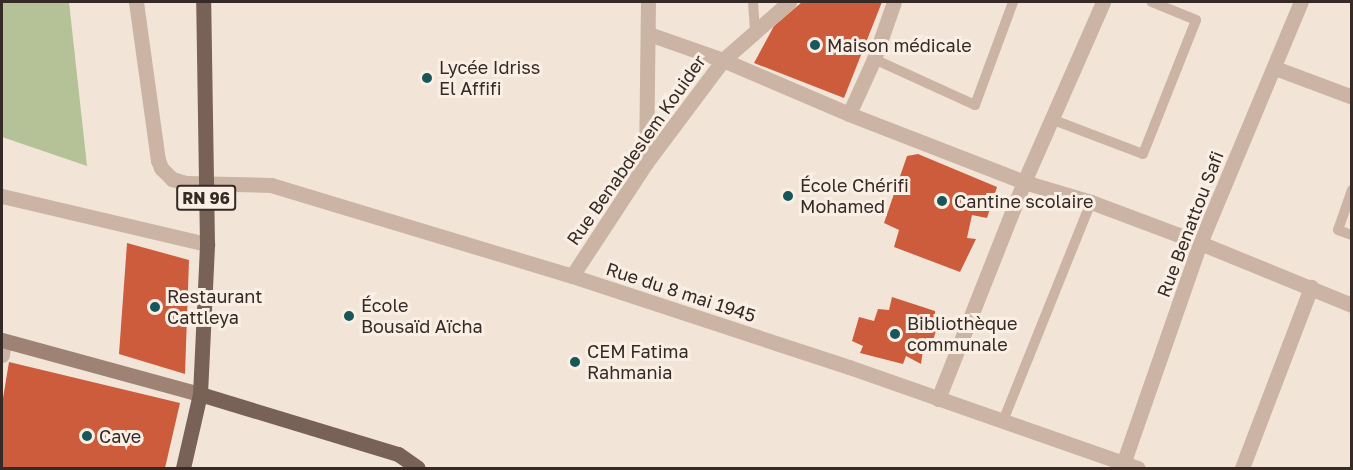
<!DOCTYPE html>
<html>
<head>
<meta charset="utf-8">
<style>
  body { margin:0 }
  #map { position:relative; width:1353px; height:470px; overflow:hidden; background:#f2e5d8; font-family:"Golos Text",sans-serif }
  div>[style] { position:absolute }
  .green>* { inset:0; background:#b5c297 }
  .building>* { inset:0; background:#cc5c3c }
  .service>* { height:10px; margin:-5px; padding:0 5px; transform-origin:5px; border-radius:5px; background:#cbb4a3 }
  .minor>* { height:15px; margin:-7.5px; padding:0 7.5px; transform-origin:7.5px; border-radius:7.5px; background:#cbb4a3 }
  .secondary>* { height:15px; margin:-7.5px; padding:0 7.5px; transform-origin:7.5px; border-radius:7.5px; background:#9e8375 }
  .primary>* { height:15px; margin:-7.5px; padding:0 7.5px; transform-origin:7.5px; border-radius:7.5px; background:#786156 }
  .dots>* { width:16px; height:16px; translate:-50% -50%; box-sizing:border-box; border:3px solid #faefe4; border-radius:50% }
  span { translate:-50% -50%; white-space:nowrap; text-align:center; line-height:1.15; -webkit-text-stroke:6px #faefe4; paint-order:stroke }
  .shield-label span { padding:2px 4px; background:#faefe4; border:2px solid; border-radius:4px; -webkit-text-stroke-width:0 }
  .shield-label { font-size:16px; color:#352a26; font-weight:700 }
  .poi-label { font-size:18px; color:#352a26 }
  .left { translate:0 -50%; text-align:left }
  .street-label { font-size:18px; color:#352a26 }
  .frame { position:absolute; inset:0; border:3px solid #352a26; pointer-events:none }
</style>
</head>
<body>
<div id="map">
  <div class="green">
    <i style="clip-path:polygon(2px 2px,69px 2px,87px 166px,2px 137px)"></i>
  </div>
  <div class="building">
    <i style="clip-path:polygon(802px 2px,882px 2px,844px 98px,754px 63px,774px 26px)"></i>
    <i style="clip-path:polygon(918px 154px,997px 187px,987px 218px,972px 215px,967px 238px,976px 239px,960px 272px,894px 247px,899px 230px,884px 223px,907px 156px)"></i>
    <i style="clip-path:polygon(127px 243px,189px 260px,185px 374px,119px 354px)"></i>
    <i style="clip-path:polygon(892px 297px,935px 311px,935px 319px,924px 315px,928px 324px,937px 327px,932px 344px,924px 343px,921px 364px,906px 356px,903px 364px,860px 353px,863px 346px,852px 341px,859px 317px,874px 321px,878px 309px,889px 310px)"></i>
    <i style="clip-path:polygon(9px 362px,180px 403px,165px 468px,2px 468px,2px 404px)"></i>
  </div>
  <div class="service">
    <i style="left:753px;top:2px;width:30px;rotate:86deg"></i>
    <i style="left:874px;top:59px;width:111px;rotate:24.5deg"></i>
    <i style="left:975px;top:105px;width:110px;rotate:-69.7deg"></i>
    <i style="left:1051px;top:119px;width:98px;rotate:20.8deg"></i>
    <i style="left:1143px;top:154px;width:144px;rotate:-68.4deg"></i>
    <i style="left:1196px;top:20px;width:48px;rotate:-157.8deg"></i>
    <i style="left:1352px;top:190px;width:42px;rotate:109.3deg"></i>
    <i style="left:1338px;top:230px;width:15px;rotate:20deg"></i>
    <i style="left:1003px;top:421px;width:236px;rotate:-68.1deg"></i>
  </div>
  <div class="minor">
    <i style="left:136px;top:2px;width:160px;rotate:82.1deg"></i>
    <i style="left:158px;top:160px;width:9px;rotate:69deg"></i>
    <i style="left:161px;top:168px;width:16px;rotate:45deg"></i>
    <i style="left:172px;top:179px;width:15px;rotate:16deg"></i>
    <i style="left:186px;top:183px;width:85px;rotate:1.3deg"></i>
    <i style="left:271px;top:185px;width:314px;rotate:16.8deg"></i>
    <i style="left:572px;top:276px;width:292px;rotate:18.2deg"></i>
    <i style="left:849px;top:367px;width:306px;rotate:19.3deg"></i>
    <i style="left:649px;top:34px;width:78px;rotate:19.4deg"></i>
    <i style="left:723px;top:60px;width:137px;rotate:23.2deg"></i>
    <i style="left:849px;top:114px;width:188px;rotate:21.2deg"></i>
    <i style="left:1024px;top:182px;width:70px;rotate:16.6deg"></i>
    <i style="left:1091px;top:202px;width:116px;rotate:20.6deg"></i>
    <i style="left:1200px;top:243px;width:164px;rotate:22.2deg"></i>
    <i style="left:1275px;top:68px;width:82px;rotate:20.6deg"></i>
    <i style="left:849px;top:114px;width:60px;rotate:-65.6deg"></i>
    <i style="left:874px;top:59px;width:60px;rotate:-70.7deg"></i>
    <i style="left:646px;top:163px;width:161px;rotate:-89.3deg"></i>
    <i style="left:2px;top:196px;width:211px;rotate:13.2deg"></i>
    <i style="left:572px;top:276px;width:135px;rotate:-56.8deg"></i>
    <i style="left:646px;top:163px;width:129px;rotate:-53.2deg"></i>
    <i style="left:723px;top:60px;width:88px;rotate:-41.3deg"></i>
    <i style="left:2px;top:355px;width:14px;rotate:-82deg"></i>
    <i style="left:938px;top:399px;width:233px;rotate:-68.4deg"></i>
    <i style="left:1024px;top:182px;width:197px;rotate:-66.3deg"></i>
    <i style="left:1123px;top:464px;width:234px;rotate:-70.8deg"></i>
    <i style="left:1200px;top:243px;width:261px;rotate:-67.3deg"></i>
    <i style="left:1242px;top:468px;width:194px;rotate:-69.1deg"></i>
  </div>
  <div class="secondary">
    <i style="left:2px;top:340px;width:205px;rotate:15.3deg"></i>
  </div>
  <div class="primary">
    <i style="left:200px;top:394px;width:207px;rotate:16.9deg"></i>
    <i style="left:398px;top:454px;width:24px;rotate:35deg"></i>
    <i style="left:183px;top:468px;width:76px;rotate:-77.1deg"></i>
    <i style="left:200px;top:394px;width:150px;rotate:-87.3deg"></i>
    <i style="left:207px;top:244px;width:242px;rotate:-90.9deg"></i>
  </div>
  <div class="dots">
    <i style="left:815px;top:45px;background:#195659"></i>
    <i style="left:427px;top:78px;background:#195659"></i>
    <i style="left:788px;top:196px;background:#195659"></i>
    <i style="left:942px;top:201px;background:#195659"></i>
    <i style="left:155px;top:307px;background:#195659"></i>
    <i style="left:349px;top:316px;background:#195659"></i>
    <i style="left:895px;top:334px;background:#195659"></i>
    <i style="left:575px;top:362px;background:#195659"></i>
    <i style="left:87px;top:436px;background:#195659"></i>
  </div>
  <div class="shield-label">
    <span style="left:206px;top:198px">RN 96</span>
  </div>
  <div class="poi-label">
    <span class="left" style="left:827px;top:45px">Maison médicale</span>
    <span class="left" style="left:439px;top:78px">Lycée Idriss<br>El Affifi</span>
    <span class="left" style="left:800px;top:196px">École Chérifi<br>Mohamed</span>
    <span class="left" style="left:954px;top:201px">Cantine scolaire</span>
    <span class="left" style="left:167px;top:307px">Restaurant<br>Cattleya</span>
    <span class="left" style="left:361px;top:316px">École<br>Bousaïd Aïcha</span>
    <span class="left" style="left:907px;top:334px">Bibliothèque<br>communale</span>
    <span class="left" style="left:587px;top:362px">CEM Fatima<br>Rahmania</span>
    <span class="left" style="left:99px;top:436px">Cave</span>
  </div>
  <div class="street-label">
    <span style="left:636px;top:150px;rotate:-55deg">Rue Benabdeslem Kouider</span>
    <span style="left:1190px;top:224px;rotate:-69deg">Rue Benattou Safi</span>
    <span style="left:681px;top:292px;rotate:18deg">Rue du 8 mai 1945</span>
  </div>
  <div class="frame"></div>
</div>
</body>
</html>
